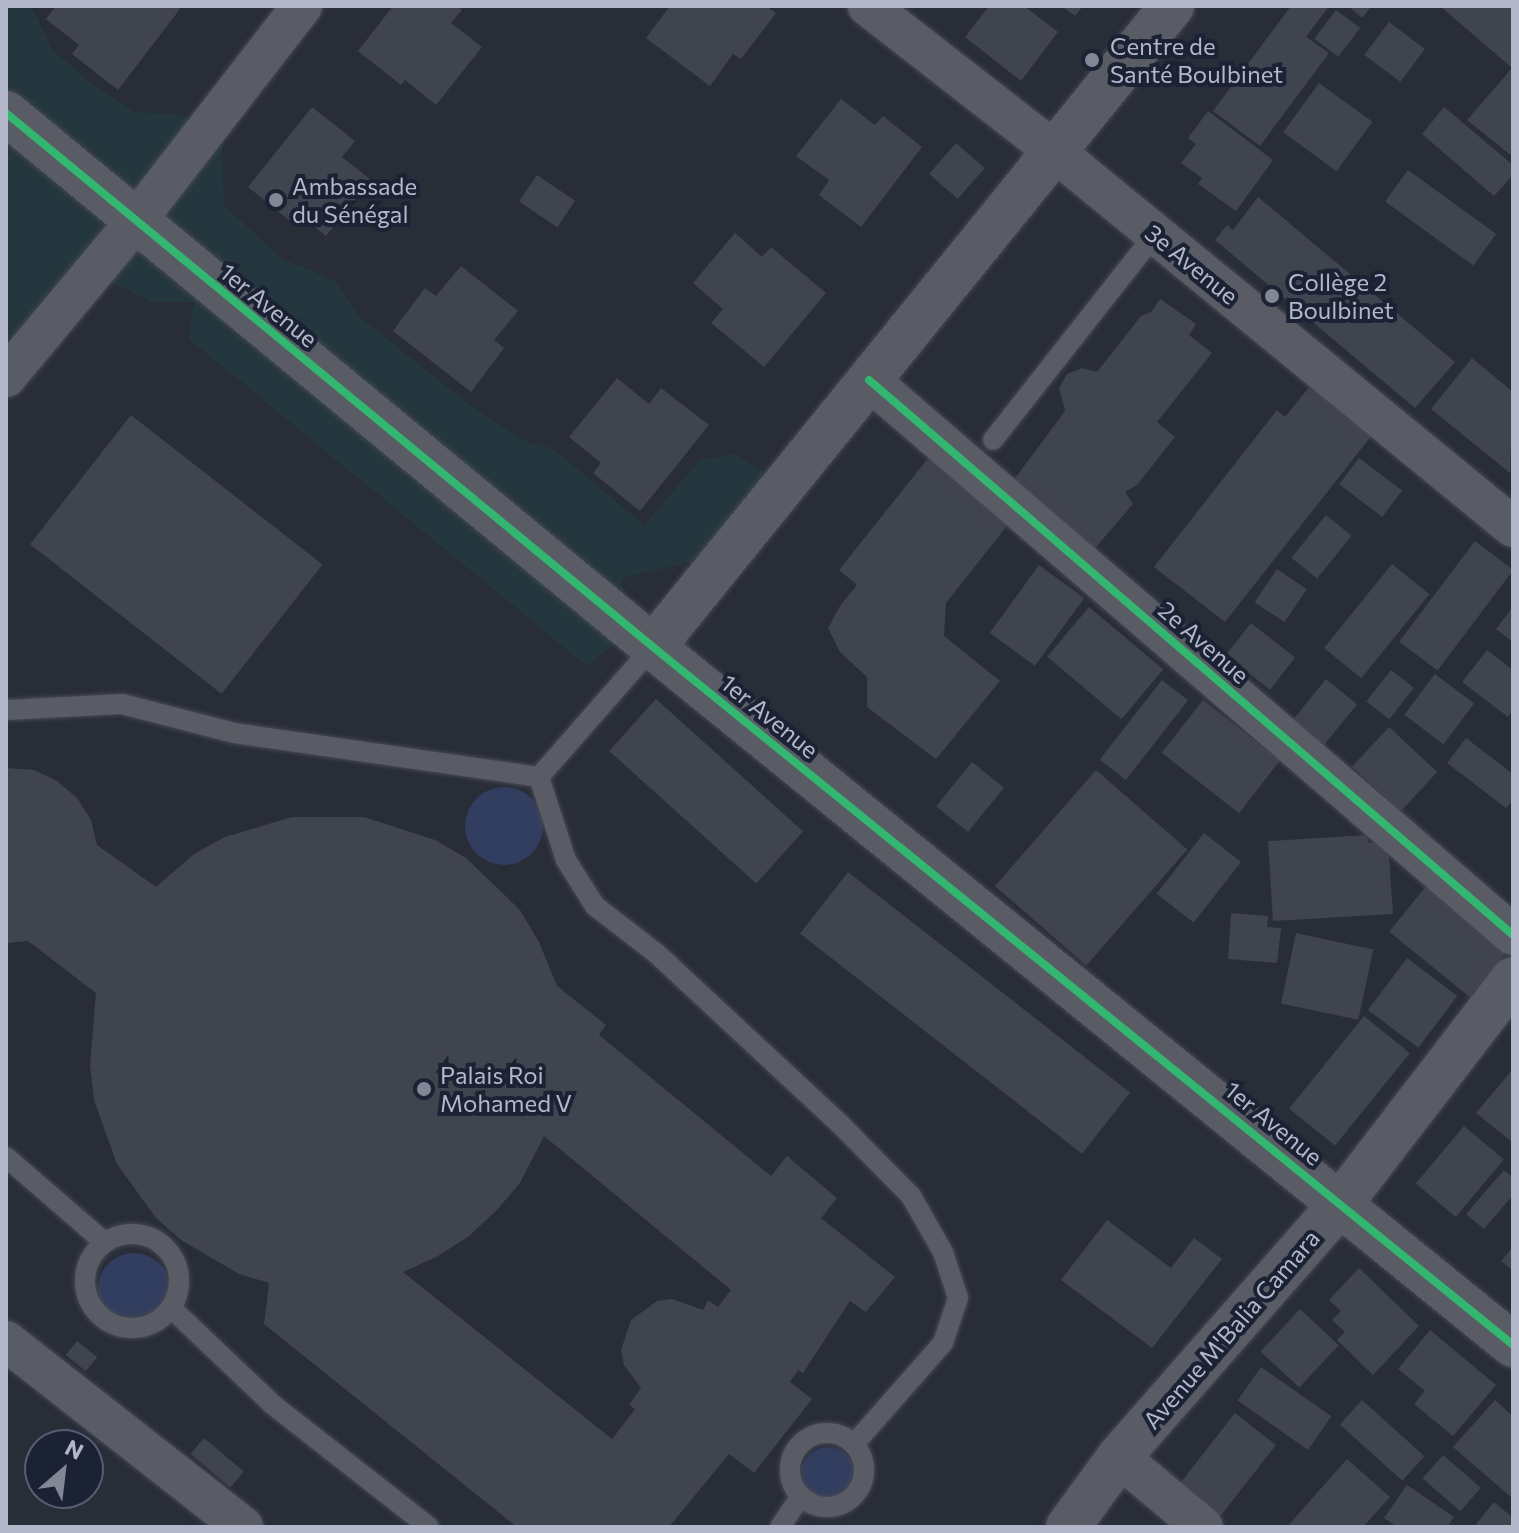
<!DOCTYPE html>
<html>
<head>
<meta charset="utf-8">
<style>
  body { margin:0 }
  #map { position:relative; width:1519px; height:1533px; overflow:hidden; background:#282d38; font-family:Commissioner,sans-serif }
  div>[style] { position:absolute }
  .green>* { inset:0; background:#25373e }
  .water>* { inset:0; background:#323e60 }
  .round { border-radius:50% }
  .building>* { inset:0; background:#40444e; transform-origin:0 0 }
  .roads { filter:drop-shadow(0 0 2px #454851) drop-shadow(0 0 2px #454851) }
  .service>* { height:20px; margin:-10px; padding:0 10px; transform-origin:10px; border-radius:10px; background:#595c65 }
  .service>.ring { margin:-10px; padding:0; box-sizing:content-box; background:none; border:20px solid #595c65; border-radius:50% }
  .minor>* { height:40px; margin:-20px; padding:0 20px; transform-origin:20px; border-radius:20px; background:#595c65 }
  .tertiary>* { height:44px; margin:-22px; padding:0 22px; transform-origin:22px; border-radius:22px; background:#595c65 }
  .cycleway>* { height:8px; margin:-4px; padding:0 4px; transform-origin:4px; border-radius:4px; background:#33b770 }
  .dots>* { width:22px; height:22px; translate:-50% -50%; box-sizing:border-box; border:4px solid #1b2233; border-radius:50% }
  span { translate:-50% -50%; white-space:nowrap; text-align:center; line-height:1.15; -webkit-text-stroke:8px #1b2233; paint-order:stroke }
  .poi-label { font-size:24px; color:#b2b8c9 }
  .left { translate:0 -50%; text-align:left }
  .street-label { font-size:24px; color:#b2b8c9 }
  .frame { position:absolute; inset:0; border:8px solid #b2b8c9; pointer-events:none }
  .north { position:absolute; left:24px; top:1429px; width:80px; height:80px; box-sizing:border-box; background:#1b2233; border:2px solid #575e6f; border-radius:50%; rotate:28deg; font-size:22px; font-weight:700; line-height:32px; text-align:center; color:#b2b8c9 }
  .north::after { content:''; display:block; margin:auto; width:28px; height:36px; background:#828796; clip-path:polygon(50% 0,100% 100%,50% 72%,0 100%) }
</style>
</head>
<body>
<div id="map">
  <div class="green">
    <i style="clip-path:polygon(6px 6px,31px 6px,53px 51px,97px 88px,134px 112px,180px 114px,222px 142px,224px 205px,281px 258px,335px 281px,360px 317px,476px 410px,528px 442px,552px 448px,644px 525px,700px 460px,734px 454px,770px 475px,694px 561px,623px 578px,620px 639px,587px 666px,189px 339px,194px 302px,151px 302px,73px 262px,6px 373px)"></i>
  </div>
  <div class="water">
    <i class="round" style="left:465px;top:787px;width:78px;height:78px"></i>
    <i class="round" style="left:98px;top:1253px;width:72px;height:72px"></i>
    <i class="round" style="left:801px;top:1447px;width:54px;height:54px"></i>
  </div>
  <div class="building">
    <i style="clip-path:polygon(56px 6px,176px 6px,180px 9px,118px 90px,72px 54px,79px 45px,46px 19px)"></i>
    <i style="clip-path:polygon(393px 6px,457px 6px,462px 10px,451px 23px,482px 47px,436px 105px,405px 80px,401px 85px,358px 51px)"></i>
    <i style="clip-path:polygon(670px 6px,766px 6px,776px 13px,741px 59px,733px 54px,710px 86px,646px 38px)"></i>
    <i style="clip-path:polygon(989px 6px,1024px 6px,1058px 32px,1021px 81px,965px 37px)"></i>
    <i style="clip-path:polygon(1061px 6px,1083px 6px,1075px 16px)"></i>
    <i style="clip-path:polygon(1291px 6px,1329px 6px,1306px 37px,1329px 53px,1260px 146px,1213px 111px)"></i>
    <i style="clip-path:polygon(1348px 6px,1372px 6px,1362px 18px)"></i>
    <i style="clip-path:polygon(1440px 6px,1513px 6px,1513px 157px,1467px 120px,1512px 68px)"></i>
    <i style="left:1336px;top:10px;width:30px;height:36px;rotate:37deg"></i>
    <i style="left:1389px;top:22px;width:45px;height:41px;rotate:37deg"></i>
    <i style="left:1319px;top:83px;width:66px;height:61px;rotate:36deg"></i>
    <i style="clip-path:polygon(841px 99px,875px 125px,883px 116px,922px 147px,861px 227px,819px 195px,829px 180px,796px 156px)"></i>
    <i style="clip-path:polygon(312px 107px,355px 141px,342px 157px,371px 180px,326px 236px,297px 212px,290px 221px,248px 187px)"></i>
    <i style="clip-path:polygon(1444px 107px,1513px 165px,1513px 175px,1494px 196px,1422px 134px)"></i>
    <i style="clip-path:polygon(1208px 111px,1273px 160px,1236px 211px,1198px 184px,1202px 178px,1181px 163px,1196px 144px,1188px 138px)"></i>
    <i style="left:956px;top:143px;width:38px;height:41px;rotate:41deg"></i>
    <i style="left:1408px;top:170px;width:109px;height:39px;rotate:36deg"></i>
    <i style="left:537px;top:175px;width:46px;height:32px;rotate:34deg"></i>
    <i style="clip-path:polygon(1258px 197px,1455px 362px,1415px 408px,1215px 240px,1227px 225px,1233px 230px)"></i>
    <i style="clip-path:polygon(735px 233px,762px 257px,771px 247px,826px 293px,764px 367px,711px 323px,723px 309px,693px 283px)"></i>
    <i style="clip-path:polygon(461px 266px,518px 311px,494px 340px,504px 348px,471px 392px,393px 331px,425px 288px,436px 296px)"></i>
    <i style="clip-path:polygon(1160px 299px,1196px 324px,1189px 335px,1212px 353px,1157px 422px,1175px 437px,1137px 485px,1125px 492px,1133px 504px,1090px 554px,1007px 489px,1065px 411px,1059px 388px,1067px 374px,1082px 368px,1097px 372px,1141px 316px,1152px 311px)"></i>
    <i style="clip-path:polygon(1472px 358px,1513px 392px,1510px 473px,1431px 409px)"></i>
    <i style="clip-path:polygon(617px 378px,649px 404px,661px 388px,709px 425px,640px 511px,593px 473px,601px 463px,569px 437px)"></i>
    <i style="clip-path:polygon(1314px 381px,1376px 430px,1225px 622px,1154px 567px,1277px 410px,1285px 417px)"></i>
    <i style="left:131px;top:415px;width:243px;height:164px;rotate:38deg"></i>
    <i style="clip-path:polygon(937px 447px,1018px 512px,946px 603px,944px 636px,1000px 681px,936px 759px,867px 707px,867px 677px,840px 652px,828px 628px,840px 606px,857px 585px,839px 570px)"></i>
    <i style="left:1359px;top:458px;width:54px;height:33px;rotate:37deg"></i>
    <i style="left:1326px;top:515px;width:33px;height:55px;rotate:39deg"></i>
    <i style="left:1475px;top:541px;width:48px;height:126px;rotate:37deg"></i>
    <i style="left:1392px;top:564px;width:48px;height:108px;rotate:39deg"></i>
    <i style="left:1039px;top:565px;width:56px;height:84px;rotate:36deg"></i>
    <i style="left:1277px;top:569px;width:36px;height:40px;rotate:34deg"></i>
    <i style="left:1089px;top:607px;width:97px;height:65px;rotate:40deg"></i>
    <i style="clip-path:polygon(1513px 607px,1513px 642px,1496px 629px)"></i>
    <i style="left:1251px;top:623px;width:56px;height:41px;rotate:38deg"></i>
    <i style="clip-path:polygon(1487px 650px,1513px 670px,1513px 710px,1508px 717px,1462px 682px)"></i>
    <i style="left:1391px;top:670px;width:29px;height:40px;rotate:38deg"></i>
    <i style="left:1435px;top:674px;width:49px;height:51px;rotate:37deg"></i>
    <i style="left:1326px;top:679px;width:40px;height:53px;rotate:39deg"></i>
    <i style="left:1162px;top:680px;width:33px;height:101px;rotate:38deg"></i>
    <i style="left:656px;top:699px;width:198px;height:70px;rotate:42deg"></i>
    <i style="left:1203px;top:700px;width:98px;height:67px;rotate:38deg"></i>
    <i style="left:1389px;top:727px;width:66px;height:54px;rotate:43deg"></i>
    <i style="clip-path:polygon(1466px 738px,1513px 774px,1513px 800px,1506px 808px,1447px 763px)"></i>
    <i style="left:972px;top:762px;width:41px;height:57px;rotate:39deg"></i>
    <i style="clip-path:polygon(evenodd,6px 768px,34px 770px,57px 781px,77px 798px,91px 820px,97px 845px,156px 887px,194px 854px,225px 837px,292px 817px,364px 817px,435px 840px,466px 858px,520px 910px,539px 942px,557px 986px,606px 1025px,599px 1035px,771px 1176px,787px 1156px,837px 1198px,821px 1218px,895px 1277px,866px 1312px,850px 1301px,803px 1373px,798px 1370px,790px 1382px,812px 1399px,754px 1473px,729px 1454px,669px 1527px,517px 1527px,264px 1324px,269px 1283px,239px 1274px,181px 1240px,156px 1218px,117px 1164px,94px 1100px,90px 1065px,96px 993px,28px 941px,6px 943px,6px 768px,544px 1136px,731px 1290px,718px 1307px,708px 1300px,703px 1310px,672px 1299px,657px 1301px,631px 1320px,621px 1350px,624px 1365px,641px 1388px,629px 1405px,635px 1409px,612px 1439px,403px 1272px,438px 1256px,469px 1236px,496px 1211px,520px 1183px,544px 1136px)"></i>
    <i style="left:1096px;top:770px;width:121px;height:154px;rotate:41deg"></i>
    <i style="left:1204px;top:833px;width:47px;height:77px;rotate:38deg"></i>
    <i style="clip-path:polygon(1367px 835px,1368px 843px,1388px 842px,1393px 914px,1273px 921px,1268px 841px)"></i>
    <i style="left:848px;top:872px;width:358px;height:78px;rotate:38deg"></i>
    <i style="left:1432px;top:879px;width:104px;height:68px;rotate:39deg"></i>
    <i style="clip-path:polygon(1231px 913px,1268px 916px,1267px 927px,1281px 928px,1277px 963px,1228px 959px)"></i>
    <i style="left:1296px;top:933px;width:79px;height:72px;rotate:12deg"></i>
    <i style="left:1407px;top:958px;width:63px;height:65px;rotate:37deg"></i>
    <i style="left:1364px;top:1016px;width:59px;height:119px;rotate:39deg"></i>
    <i style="clip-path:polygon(1513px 1069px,1513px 1143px,1476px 1113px)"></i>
    <i style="left:1464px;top:1126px;width:52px;height:75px;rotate:40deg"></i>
    <i style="clip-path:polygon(1504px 1170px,1513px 1178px,1513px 1195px,1484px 1229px,1466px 1214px)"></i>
    <i style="clip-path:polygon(1107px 1220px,1171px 1268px,1194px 1238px,1222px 1259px,1152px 1348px,1061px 1280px)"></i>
    <i style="clip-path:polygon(1513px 1247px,1513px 1271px,1501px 1261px)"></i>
    <i style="clip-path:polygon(1359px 1268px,1419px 1326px,1373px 1375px,1337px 1340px,1345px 1332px,1332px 1320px,1341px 1311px,1329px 1300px)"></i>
    <i style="left:1300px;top:1309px;width:53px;height:58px;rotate:43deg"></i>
    <i style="clip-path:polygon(1430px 1330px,1496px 1385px,1453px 1436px,1414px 1404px,1425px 1391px,1398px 1369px)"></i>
    <i style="left:77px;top:1341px;width:26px;height:18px;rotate:39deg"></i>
    <i style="left:1261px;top:1367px;width:86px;height:41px;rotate:35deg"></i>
    <i style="left:1362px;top:1400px;width:84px;height:33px;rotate:42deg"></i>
    <i style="clip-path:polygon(1495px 1400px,1513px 1416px,1513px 1499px,1453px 1447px)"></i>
    <i style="left:1235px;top:1413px;width:52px;height:92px;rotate:38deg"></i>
    <i style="left:204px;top:1438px;width:52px;height:21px;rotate:40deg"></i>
    <i style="left:1443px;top:1455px;width:50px;height:31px;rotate:41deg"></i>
    <i style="clip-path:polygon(1347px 1459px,1390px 1497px,1363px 1527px,1287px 1527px)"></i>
    <i style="clip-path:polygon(1407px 1485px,1454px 1517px,1447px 1527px,1397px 1527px,1384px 1518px)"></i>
    <i style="clip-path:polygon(1494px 1502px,1513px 1518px,1513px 1527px,1474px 1527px)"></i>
  </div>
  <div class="roads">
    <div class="service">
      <i style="left:993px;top:440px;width:262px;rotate:-51.8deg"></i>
      <i style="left:6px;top:710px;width:116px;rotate:-3deg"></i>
      <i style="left:122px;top:704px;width:116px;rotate:14.5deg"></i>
      <i style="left:234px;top:733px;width:308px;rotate:8.2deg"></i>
      <i style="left:539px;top:777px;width:87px;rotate:72deg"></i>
      <i style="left:566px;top:860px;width:54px;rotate:57.8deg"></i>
      <i style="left:595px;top:906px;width:78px;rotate:37.7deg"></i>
      <i style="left:657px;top:954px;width:248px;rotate:42.9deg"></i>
      <i style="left:839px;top:1123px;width:103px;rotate:45.4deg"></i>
      <i style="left:911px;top:1196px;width:64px;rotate:60.3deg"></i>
      <i style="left:943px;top:1252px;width:48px;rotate:71.9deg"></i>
      <i style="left:958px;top:1298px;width:47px;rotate:108.4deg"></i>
      <i style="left:943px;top:1343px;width:135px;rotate:131.4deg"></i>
      <i style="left:539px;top:777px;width:173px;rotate:-48.8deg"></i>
      <i style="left:6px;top:1157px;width:130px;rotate:40.9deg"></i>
      <i class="ring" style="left:85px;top:1234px;width:74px;height:74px"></i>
      <i style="left:171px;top:1308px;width:139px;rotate:43.5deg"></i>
      <i style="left:272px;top:1404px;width:199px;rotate:38.1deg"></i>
      <i class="ring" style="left:790px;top:1433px;width:54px;height:54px"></i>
      <i style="left:780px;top:1527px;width:37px;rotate:-56deg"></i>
    </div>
    <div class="minor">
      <i style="left:868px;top:6px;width:236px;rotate:37.9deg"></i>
      <i style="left:1054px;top:151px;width:593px;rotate:39.32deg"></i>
      <i style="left:6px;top:377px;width:202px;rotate:-50.2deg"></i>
      <i style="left:135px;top:222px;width:273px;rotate:-52.3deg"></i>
      <i style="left:869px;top:380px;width:850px;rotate:40.75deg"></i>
      <i style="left:6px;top:1341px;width:301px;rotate:38.1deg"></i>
      <i style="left:1119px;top:1457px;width:109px;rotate:39.8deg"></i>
    </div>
    <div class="tertiary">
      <i style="left:6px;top:113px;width:839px;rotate:39.53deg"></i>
      <i style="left:653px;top:647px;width:1108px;rotate:39.06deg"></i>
      <i style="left:653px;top:647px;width:825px;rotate:-51deg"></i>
      <i style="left:1068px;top:1527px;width:87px;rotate:-53.9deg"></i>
      <i style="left:1119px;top:1457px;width:337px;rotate:-48.8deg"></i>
      <i style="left:1341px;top:1203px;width:282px;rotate:-52.5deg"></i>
    </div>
  </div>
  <div class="cycleway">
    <i style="left:6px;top:113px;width:839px;rotate:39.53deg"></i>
    <i style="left:653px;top:647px;width:1108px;rotate:39.06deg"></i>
    <i style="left:869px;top:380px;width:850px;rotate:40.75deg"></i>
  </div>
  <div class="dots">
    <i style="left:1092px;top:60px;background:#828796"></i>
    <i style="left:276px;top:200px;background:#828796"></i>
    <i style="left:1272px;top:296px;background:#828796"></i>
    <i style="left:424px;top:1089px;background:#828796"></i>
  </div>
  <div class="poi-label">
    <span class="left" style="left:1110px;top:60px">Centre de<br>Santé Boulbinet</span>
    <span class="left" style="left:292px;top:200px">Ambassade<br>du Sénégal</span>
    <span class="left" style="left:1288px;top:296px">Collège 2<br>Boulbinet</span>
    <span class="left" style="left:440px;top:1089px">Palais Roi<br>Mohamed V</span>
  </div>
  <div class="street-label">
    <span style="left:1192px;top:264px;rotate:39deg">3e Avenue</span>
    <span style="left:269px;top:305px;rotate:39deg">1er Avenue</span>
    <span style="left:1204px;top:642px;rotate:41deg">2e Avenue</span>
    <span style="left:770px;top:716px;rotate:39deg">1er Avenue</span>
    <span style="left:1274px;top:1123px;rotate:39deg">1er Avenue</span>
    <span style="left:1231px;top:1329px;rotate:-49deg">Avenue M'Balia Camara</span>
  </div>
  <div class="frame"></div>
  <div class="north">N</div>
</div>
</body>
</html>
